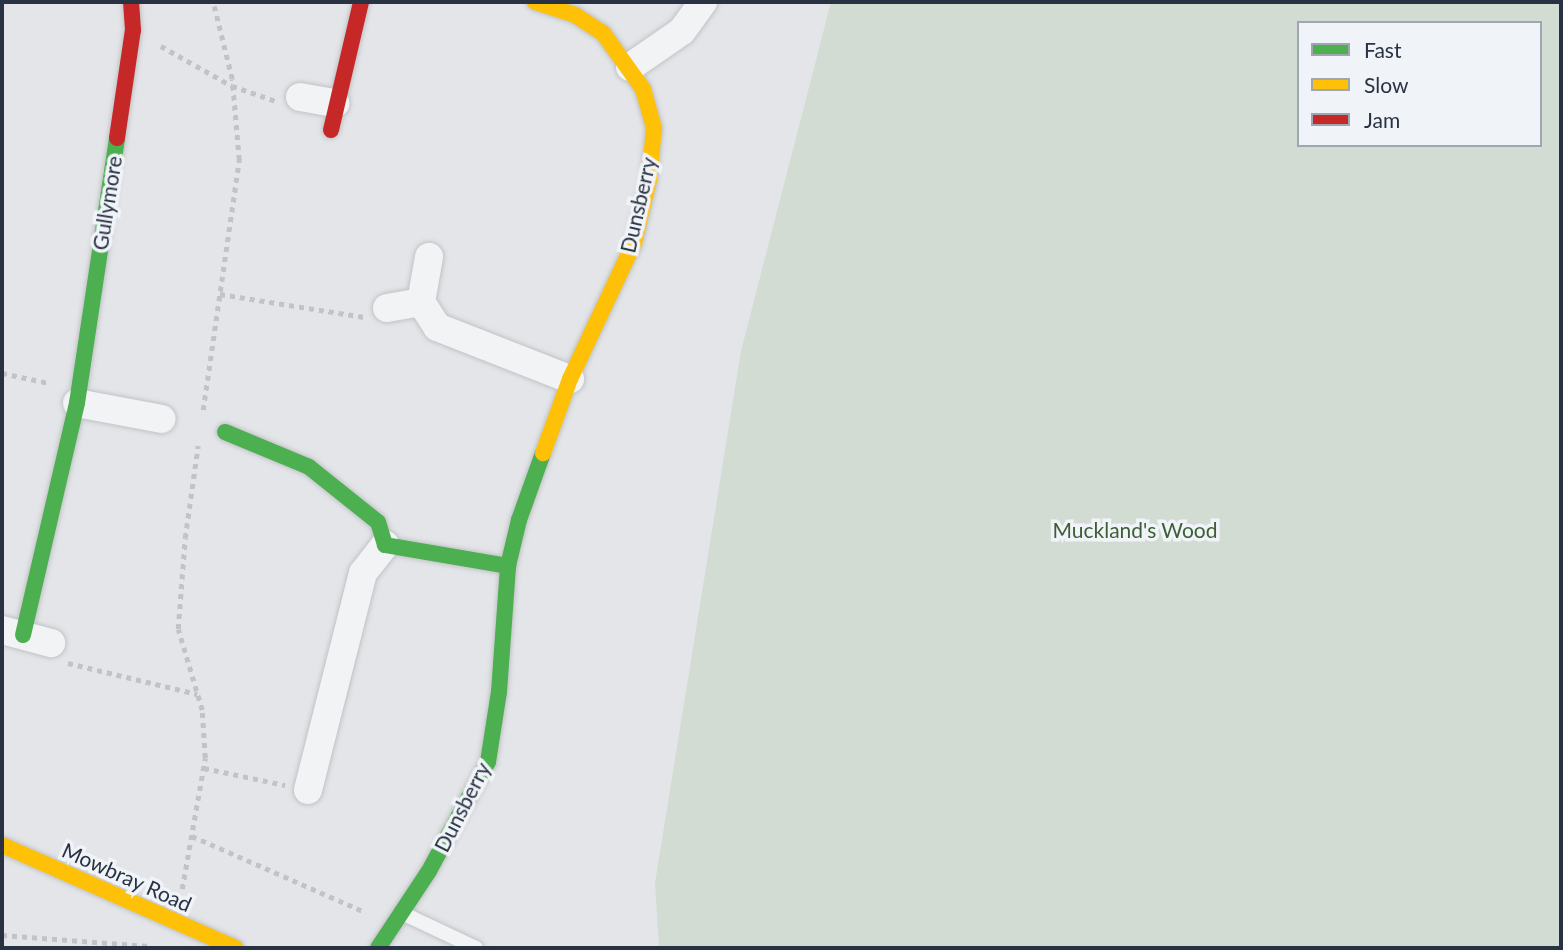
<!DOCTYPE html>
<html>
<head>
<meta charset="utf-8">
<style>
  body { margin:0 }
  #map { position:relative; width:1563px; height:950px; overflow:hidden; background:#e3e5e8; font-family:Lato,sans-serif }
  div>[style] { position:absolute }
  .green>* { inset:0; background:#d3dcd3 }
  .path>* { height:4.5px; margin-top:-2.25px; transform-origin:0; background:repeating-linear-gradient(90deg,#c1c3c8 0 5px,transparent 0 10px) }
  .roads { filter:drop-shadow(0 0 2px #c1c3c6) drop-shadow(0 0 2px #c1c3c6) }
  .lane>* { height:14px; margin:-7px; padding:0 7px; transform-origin:7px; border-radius:7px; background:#f2f3f5 }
  .street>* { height:28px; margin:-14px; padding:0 14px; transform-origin:14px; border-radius:14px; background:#f2f3f5 }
  .fast>* { height:16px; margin:-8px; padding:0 8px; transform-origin:8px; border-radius:8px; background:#4caf50 }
  .slow>* { height:16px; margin:-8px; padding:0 8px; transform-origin:8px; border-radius:8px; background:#ffc107 }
  .jam>* { height:16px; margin:-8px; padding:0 8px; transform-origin:8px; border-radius:8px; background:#c62828 }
  span { translate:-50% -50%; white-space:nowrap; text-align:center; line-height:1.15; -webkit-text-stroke:7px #f0f3f7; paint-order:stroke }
  .street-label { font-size:21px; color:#283243 }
  .park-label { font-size:21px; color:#3d5f35 }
  .frame { position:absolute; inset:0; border:4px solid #283243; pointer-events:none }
  .legend { position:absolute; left:1297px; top:21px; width:245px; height:126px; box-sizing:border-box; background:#f0f3f7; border:2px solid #a0a6af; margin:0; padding:9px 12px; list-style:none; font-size:21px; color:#283243 }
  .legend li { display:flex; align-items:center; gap:14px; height:35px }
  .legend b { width:35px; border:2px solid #a0a6af }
</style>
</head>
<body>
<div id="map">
  <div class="green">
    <i style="clip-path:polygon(evenodd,831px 2px,1561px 2px,1561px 948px,659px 948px,655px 883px,741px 351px,831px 2px,1299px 23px,1540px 23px,1540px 145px,1299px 145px,1299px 23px)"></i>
  </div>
  <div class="path">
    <i style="left:161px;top:46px;width:81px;rotate:29.4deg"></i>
    <i style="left:232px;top:86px;width:46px;rotate:18.8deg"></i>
    <i style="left:220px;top:294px;width:146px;rotate:9.1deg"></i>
    <i style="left:2px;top:373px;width:48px;rotate:12deg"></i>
    <i style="left:203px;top:410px;width:253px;rotate:-81.8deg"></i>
    <i style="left:239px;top:160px;width:81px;rotate:-94.9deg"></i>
    <i style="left:232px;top:79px;width:79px;rotate:-103.9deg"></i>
    <i style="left:68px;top:663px;width:133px;rotate:13.5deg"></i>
    <i style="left:204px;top:768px;width:83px;rotate:11.9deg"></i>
    <i style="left:192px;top:836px;width:189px;rotate:23.7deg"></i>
    <i style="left:182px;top:889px;width:133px;rotate:-80deg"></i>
    <i style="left:205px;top:758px;width:48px;rotate:-93.6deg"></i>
    <i style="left:202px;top:710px;width:84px;rotate:-106.5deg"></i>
    <i style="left:178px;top:629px;width:91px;rotate:-85.6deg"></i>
    <i style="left:185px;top:538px;width:93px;rotate:-82deg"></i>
    <i style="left:2px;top:935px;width:147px;rotate:4.3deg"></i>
  </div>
  <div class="roads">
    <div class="lane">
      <i style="left:402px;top:913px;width:82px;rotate:25.3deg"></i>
    </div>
    <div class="street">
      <i style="left:630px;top:67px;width:63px;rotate:-34.7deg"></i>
      <i style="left:682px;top:31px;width:36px;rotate:-54deg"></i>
      <i style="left:300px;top:97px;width:36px;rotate:10deg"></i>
      <i style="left:421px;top:302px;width:30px;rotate:57deg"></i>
      <i style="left:437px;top:327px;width:143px;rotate:21.4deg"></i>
      <i style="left:387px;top:308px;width:35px;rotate:-10deg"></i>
      <i style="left:421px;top:302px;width:46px;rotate:-79.9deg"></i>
      <i style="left:77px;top:403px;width:86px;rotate:10.7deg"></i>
      <i style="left:2px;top:630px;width:51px;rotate:14.9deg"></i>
      <i style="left:308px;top:790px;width:224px;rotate:-75.8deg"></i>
      <i style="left:363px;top:573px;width:36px;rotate:-52deg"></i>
    </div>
    <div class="fast">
      <i style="left:225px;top:432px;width:91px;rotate:22.6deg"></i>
      <i style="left:309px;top:467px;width:88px;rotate:38.6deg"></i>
      <i style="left:378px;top:522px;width:24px;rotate:73deg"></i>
      <i style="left:385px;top:545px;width:125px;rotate:9.7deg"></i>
      <i style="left:23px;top:635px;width:238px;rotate:-76.9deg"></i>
      <i style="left:77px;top:403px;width:268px;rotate:-81.4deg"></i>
      <i style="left:378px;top:948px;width:92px;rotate:-56.5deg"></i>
      <i style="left:429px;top:871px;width:124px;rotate:-61.6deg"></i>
      <i style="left:488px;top:762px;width:71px;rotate:-81.1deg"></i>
      <i style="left:499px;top:692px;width:126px;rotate:-85.9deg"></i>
      <i style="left:508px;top:566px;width:47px;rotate:-76.6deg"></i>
      <i style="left:519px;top:520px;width:71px;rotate:-70.3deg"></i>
    </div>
    <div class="slow">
      <i style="left:535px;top:2px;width:42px;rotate:18deg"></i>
      <i style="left:575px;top:15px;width:33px;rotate:33deg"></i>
      <i style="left:603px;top:33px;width:69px;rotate:54.5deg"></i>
      <i style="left:643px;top:89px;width:41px;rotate:74.2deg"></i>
      <i style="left:654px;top:128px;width:52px;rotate:95.5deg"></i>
      <i style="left:649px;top:180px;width:65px;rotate:103.4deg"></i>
      <i style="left:634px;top:243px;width:150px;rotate:115.2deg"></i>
      <i style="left:570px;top:379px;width:79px;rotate:110deg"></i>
      <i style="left:2px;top:845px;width:255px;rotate:23.8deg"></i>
    </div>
    <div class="jam">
      <i style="left:331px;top:130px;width:131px;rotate:-76.8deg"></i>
      <i style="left:117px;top:138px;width:109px;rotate:-81.6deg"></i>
      <i style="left:133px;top:30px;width:28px;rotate:-94deg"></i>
    </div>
  </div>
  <div class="street-label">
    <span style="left:107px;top:203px;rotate:-81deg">Gullymore</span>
    <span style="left:638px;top:205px;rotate:-77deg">Dunsberry</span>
    <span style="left:462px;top:807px;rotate:-63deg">Dunsberry</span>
    <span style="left:127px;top:877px;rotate:24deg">Mowbray Road</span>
  </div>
  <div class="park-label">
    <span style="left:1135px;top:530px">Muckland's Wood</span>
  </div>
  <div class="frame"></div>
  <ul class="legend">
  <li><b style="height:9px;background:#4caf50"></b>Fast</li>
  <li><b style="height:9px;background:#ffc107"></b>Slow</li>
  <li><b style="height:9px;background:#c62828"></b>Jam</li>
  </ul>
</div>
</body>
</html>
